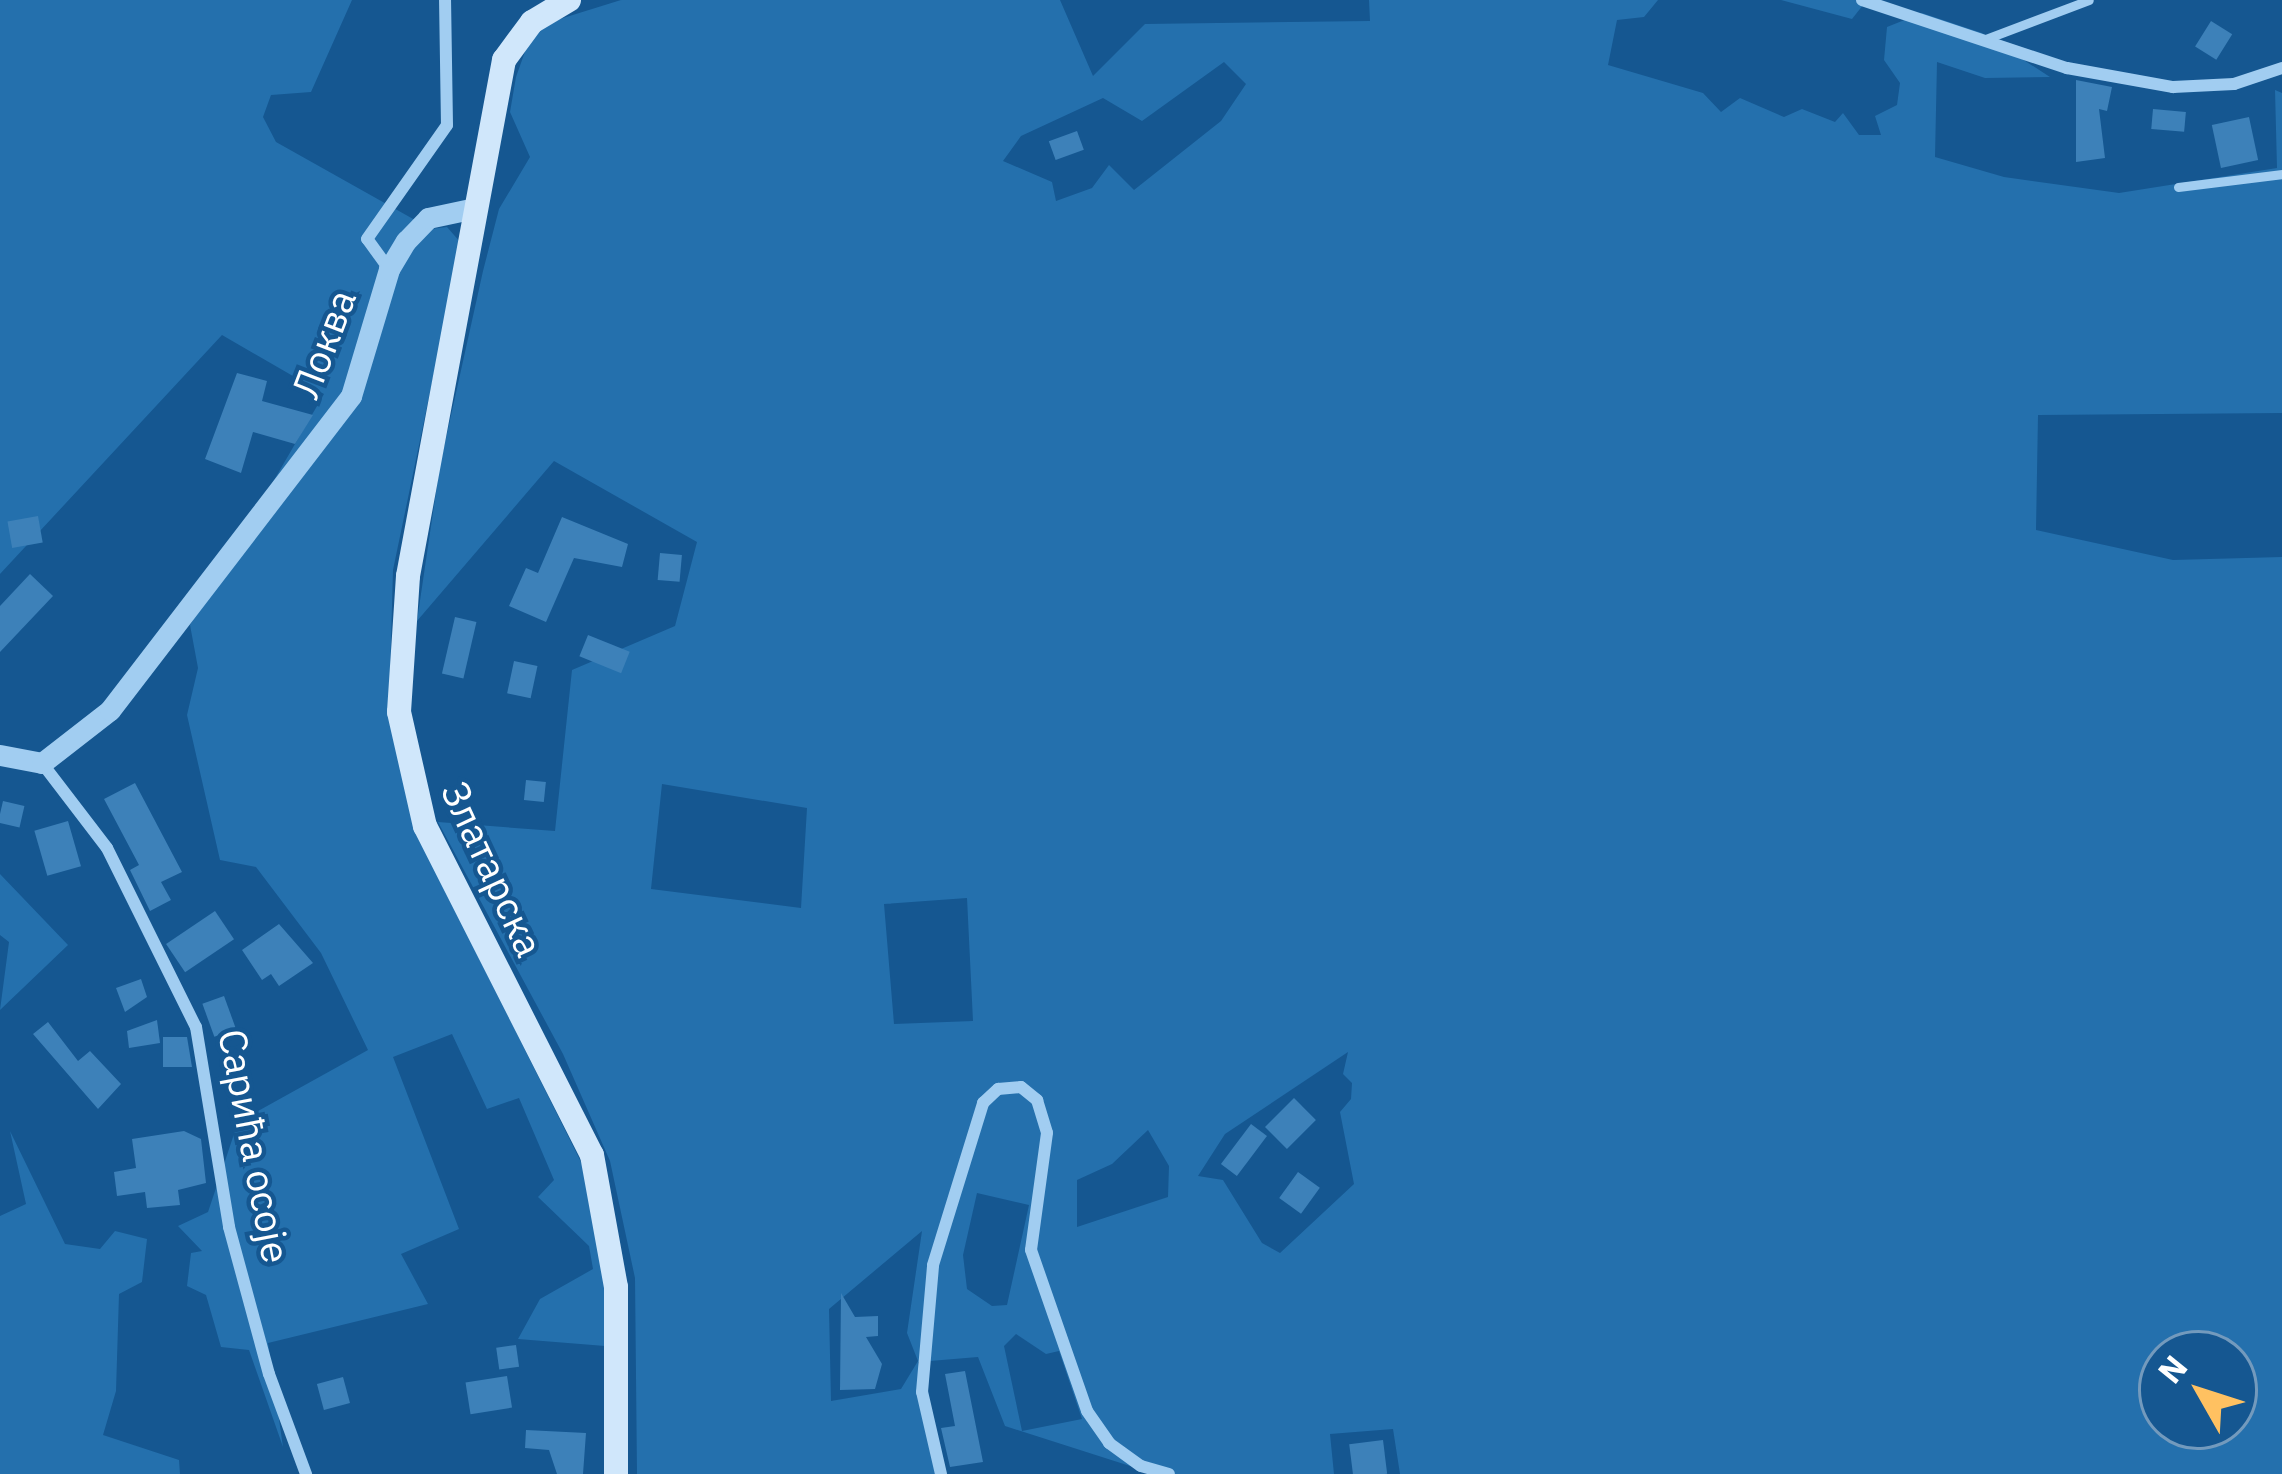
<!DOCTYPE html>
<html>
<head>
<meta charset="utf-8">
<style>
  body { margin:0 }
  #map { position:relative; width:2282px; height:1474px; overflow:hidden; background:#155791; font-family:"IBM Plex Sans",sans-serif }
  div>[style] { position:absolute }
  .green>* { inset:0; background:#2470ad }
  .building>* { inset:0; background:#3d81b9; transform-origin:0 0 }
  .service>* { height:9px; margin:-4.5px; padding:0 4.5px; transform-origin:4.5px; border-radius:4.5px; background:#a1cdf1 }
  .minor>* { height:12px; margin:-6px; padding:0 6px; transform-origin:6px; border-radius:6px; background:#a1cdf1 }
  .tertiary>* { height:21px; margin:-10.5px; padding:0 10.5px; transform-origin:10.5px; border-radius:10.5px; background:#a1cdf1 }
  .secondary>* { height:24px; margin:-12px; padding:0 12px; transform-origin:12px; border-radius:12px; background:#d0e7fb }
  span { translate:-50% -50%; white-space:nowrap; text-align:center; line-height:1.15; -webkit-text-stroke:9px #155791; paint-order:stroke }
  .street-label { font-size:39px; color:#fff }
  .north { position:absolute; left:2138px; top:1330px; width:120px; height:120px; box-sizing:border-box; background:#155791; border:3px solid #739abd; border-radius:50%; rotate:309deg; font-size:33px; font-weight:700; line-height:48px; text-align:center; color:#fff }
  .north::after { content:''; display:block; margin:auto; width:42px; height:54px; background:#ffc161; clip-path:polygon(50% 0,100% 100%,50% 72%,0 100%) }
</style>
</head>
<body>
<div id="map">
  <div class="green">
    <i style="clip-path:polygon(0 0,352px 0,311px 92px,271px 95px,263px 117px,276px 142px,431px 229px,447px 227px,461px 243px,393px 570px,389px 715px,427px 854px,586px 1172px,604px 1271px,605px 1346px,518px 1339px,540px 1299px,593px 1269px,589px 1246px,538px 1197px,554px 1180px,519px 1098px,487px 1109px,452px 1034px,393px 1057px,459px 1229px,401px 1254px,428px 1304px,268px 1343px,283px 1447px,249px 1350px,221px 1347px,206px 1295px,187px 1286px,191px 1253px,202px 1251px,178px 1226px,208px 1212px,238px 1122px,368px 1050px,321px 953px,256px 867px,220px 860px,187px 715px,198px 668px,190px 625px,324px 394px,222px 335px,0 574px)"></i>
    <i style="clip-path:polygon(evenodd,621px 0,1060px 0,1093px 76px,1145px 24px,1370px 21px,1369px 0,1658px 0,1644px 17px,1617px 20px,1608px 65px,1703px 93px,1721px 112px,1740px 98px,1784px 117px,1802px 109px,1835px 122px,1843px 113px,1859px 135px,1881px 135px,1875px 116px,1897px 105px,1900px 83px,1884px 60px,1887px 27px,1922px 13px,1982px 33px,2050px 77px,1985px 78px,1937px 62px,1935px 157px,2004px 177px,2119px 193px,2277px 168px,2275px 90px,2282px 93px,2282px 413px,2038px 415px,2036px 530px,2173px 560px,2282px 557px,2282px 1474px,1400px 1474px,1393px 1429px,1330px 1434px,1334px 1474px,1155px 1474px,1005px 1426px,978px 1357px,918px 1362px,941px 1474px,637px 1474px,635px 1278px,610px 1161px,563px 1054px,438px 822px,555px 831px,572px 670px,675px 626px,697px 542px,554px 461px,417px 621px,440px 465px,483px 271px,499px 209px,530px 157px,510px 112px,516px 77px,527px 46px,547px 23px,621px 0,1224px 62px,1246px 84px,1221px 121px,1134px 190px,1109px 165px,1092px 188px,1056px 201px,1052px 182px,1003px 161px,1021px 136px,1103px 98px,1142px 121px,1224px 62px,621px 0,662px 784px,807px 808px,801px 908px,651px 889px,662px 784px,621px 0,967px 898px,973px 1021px,894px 1024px,884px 904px,967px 898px,621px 0,1348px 1052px,1343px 1074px,1352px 1083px,1351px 1099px,1340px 1112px,1354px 1184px,1280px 1253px,1262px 1243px,1223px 1180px,1198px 1176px,1225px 1134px,1348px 1052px,621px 0,1148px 1130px,1169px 1166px,1168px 1197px,1077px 1227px,1077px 1180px,1112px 1164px,1148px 1130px,621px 0,977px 1193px,1029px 1205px,1007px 1305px,992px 1306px,967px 1289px,963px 1255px,977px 1193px,621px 0,922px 1231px,907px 1333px,918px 1361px,901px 1389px,831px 1401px,829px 1309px,922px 1231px,621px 0,1016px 1334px,1046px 1354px,1059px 1351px,1082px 1419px,1022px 1431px,1004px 1346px,1016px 1334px,621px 0,2162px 1354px,2234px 1354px,2234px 1426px,2162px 1426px,2162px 1354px)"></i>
    <i style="clip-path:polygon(1781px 0,1867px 0,1852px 19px)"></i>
    <i style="clip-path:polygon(0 874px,68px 945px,0 1010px,9px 942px,0 935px)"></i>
    <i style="clip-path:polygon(10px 1131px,65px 1244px,100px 1249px,115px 1231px,147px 1239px,142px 1282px,119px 1294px,116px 1391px,103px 1435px,179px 1460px,180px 1474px,0 1474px,0 1216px,26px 1204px)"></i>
  </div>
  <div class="building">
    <i style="left:2211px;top:21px;width:25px;height:30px;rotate:32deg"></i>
    <i style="clip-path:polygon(2076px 80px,2112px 87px,2107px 111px,2099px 109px,2105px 158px,2076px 162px)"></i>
    <i style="left:2153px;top:109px;width:33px;height:20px;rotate:5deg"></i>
    <i style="left:2249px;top:117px;width:44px;height:38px;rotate:78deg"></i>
    <i style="left:1077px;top:131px;width:20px;height:30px;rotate:70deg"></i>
    <i style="clip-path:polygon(237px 373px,267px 381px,262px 401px,313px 415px,295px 444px,253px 432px,241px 473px,205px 459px)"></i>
    <i style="left:38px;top:516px;width:27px;height:31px;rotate:80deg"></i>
    <i style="clip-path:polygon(562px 517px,628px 544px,622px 567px,574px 558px,546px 622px,509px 606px,526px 568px,538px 573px)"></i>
    <i style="left:660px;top:553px;width:22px;height:27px;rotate:5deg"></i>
    <i style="clip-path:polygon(30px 574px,53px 596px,0 652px,0 606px)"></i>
    <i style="left:455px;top:617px;width:22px;height:58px;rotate:13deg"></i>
    <i style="left:588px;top:635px;width:45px;height:23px;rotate:22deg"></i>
    <i style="left:514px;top:661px;width:24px;height:33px;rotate:12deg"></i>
    <i style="left:526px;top:780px;width:20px;height:20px;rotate:6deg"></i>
    <i style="clip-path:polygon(135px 783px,182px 872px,161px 882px,171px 900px,150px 911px,130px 870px,139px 865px,104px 799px)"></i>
    <i style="left:3px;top:801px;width:22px;height:22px;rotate:13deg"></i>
    <i style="left:68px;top:821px;width:47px;height:35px;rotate:74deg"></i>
    <i style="left:215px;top:911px;width:34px;height:59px;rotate:56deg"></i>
    <i style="clip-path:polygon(279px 924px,313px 963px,279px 986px,271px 974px,262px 980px,242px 950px)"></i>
    <i style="clip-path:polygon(141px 979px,147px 997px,125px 1012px,116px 988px)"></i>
    <i style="left:224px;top:996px;width:35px;height:23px;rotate:70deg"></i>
    <i style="clip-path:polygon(157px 1020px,160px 1043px,129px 1048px,127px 1031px)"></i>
    <i style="clip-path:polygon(48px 1022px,78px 1061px,90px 1051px,121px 1084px,98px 1109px,33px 1034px)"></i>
    <i style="clip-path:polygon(163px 1037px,187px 1037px,192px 1067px,163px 1067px)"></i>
    <i style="left:1294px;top:1098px;width:31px;height:41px;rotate:45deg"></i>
    <i style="left:1251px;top:1124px;width:20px;height:50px;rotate:37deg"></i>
    <i style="clip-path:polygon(184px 1131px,201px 1139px,206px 1183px,178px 1190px,180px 1205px,147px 1208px,145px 1192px,117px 1196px,114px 1172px,136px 1168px,132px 1139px)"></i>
    <i style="left:1298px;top:1172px;width:27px;height:32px;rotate:36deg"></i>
    <i style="clip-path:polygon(841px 1293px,855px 1317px,878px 1316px,878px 1336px,866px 1337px,882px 1364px,875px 1389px,840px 1390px)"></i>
    <i style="left:516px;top:1345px;width:22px;height:20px;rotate:82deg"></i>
    <i style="clip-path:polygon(965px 1371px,983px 1462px,950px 1467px,941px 1428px,955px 1426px,945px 1374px)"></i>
    <i style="left:507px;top:1376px;width:32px;height:42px;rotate:81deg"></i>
    <i style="left:343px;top:1377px;width:27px;height:27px;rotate:75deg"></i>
    <i style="clip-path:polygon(526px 1430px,586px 1433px,583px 1474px,557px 1474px,549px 1450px,525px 1448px)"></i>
    <i style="left:1383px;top:1440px;width:34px;height:34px;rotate:83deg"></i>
  </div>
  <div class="service">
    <i style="left:1983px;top:40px;width:113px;rotate:-20.7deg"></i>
    <i style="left:2178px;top:187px;width:105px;rotate:-7.1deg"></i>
  </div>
  <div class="minor">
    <i style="left:1862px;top:0;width:216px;rotate:18.4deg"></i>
    <i style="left:2067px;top:68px;width:108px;rotate:10.2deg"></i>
    <i style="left:2173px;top:87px;width:61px;rotate:-2.8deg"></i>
    <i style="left:2234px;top:84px;width:51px;rotate:-18.4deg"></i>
    <i style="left:389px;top:269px;width:37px;rotate:-126deg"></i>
    <i style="left:367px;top:239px;width:139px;rotate:-54.9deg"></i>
    <i style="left:447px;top:125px;width:125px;rotate:-90.9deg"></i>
    <i style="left:42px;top:763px;width:107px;rotate:52.6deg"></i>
    <i style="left:107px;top:848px;width:200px;rotate:63.6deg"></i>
    <i style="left:196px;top:1027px;width:203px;rotate:80.6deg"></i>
    <i style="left:229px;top:1227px;width:152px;rotate:74.8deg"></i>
    <i style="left:269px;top:1374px;width:107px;rotate:69.7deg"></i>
    <i style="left:941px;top:1474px;width:84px;rotate:-103deg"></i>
    <i style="left:922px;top:1392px;width:127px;rotate:-85deg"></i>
    <i style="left:933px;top:1265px;width:170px;rotate:-72.8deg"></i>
    <i style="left:983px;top:1103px;width:21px;rotate:-43deg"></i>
    <i style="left:998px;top:1089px;width:23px;rotate:-5deg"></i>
    <i style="left:1021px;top:1087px;width:21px;rotate:39deg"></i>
    <i style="left:1037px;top:1100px;width:34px;rotate:73deg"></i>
    <i style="left:1047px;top:1133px;width:118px;rotate:97.8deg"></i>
    <i style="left:1031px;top:1250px;width:170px;rotate:70.8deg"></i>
    <i style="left:1087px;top:1411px;width:39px;rotate:55deg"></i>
    <i style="left:1109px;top:1443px;width:39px;rotate:36deg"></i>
    <i style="left:1141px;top:1466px;width:29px;rotate:16deg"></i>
  </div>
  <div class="tertiary">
    <i style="left:0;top:755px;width:43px;rotate:10.8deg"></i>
    <i style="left:42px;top:763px;width:86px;rotate:-37.9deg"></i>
    <i style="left:110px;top:710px;width:396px;rotate:-52.5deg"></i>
    <i style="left:351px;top:396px;width:133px;rotate:-73.3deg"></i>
    <i style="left:389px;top:269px;width:33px;rotate:-59deg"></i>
    <i style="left:406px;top:241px;width:32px;rotate:-46deg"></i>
    <i style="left:428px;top:218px;width:48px;rotate:-12deg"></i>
  </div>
  <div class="secondary">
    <i style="left:569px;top:0;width:43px;rotate:149.3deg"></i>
    <i style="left:532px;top:22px;width:47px;rotate:126.4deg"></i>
    <i style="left:504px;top:60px;width:525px;rotate:100.54deg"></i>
    <i style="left:408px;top:576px;width:136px;rotate:93.8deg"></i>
    <i style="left:399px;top:712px;width:117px;rotate:77.2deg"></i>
    <i style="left:425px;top:826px;width:369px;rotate:63.1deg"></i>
    <i style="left:592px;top:1155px;width:134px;rotate:79.7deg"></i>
    <i style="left:616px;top:1287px;width:187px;rotate:90deg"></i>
  </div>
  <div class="street-label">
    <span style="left:324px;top:344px;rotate:-69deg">Локва</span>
    <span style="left:492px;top:869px;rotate:65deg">Златарска</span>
    <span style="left:254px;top:1146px;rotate:79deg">Сарића осоје</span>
  </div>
  <div class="north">N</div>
</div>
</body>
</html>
